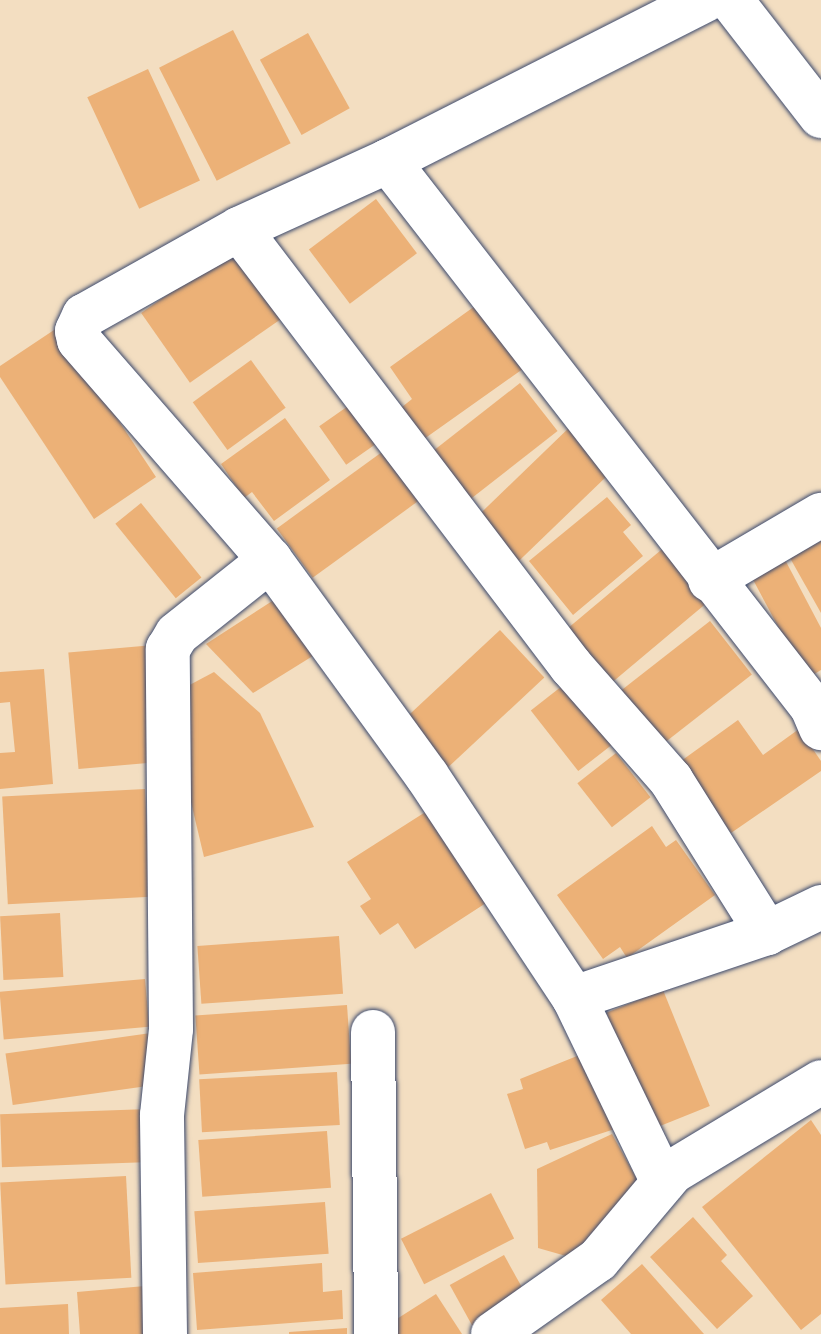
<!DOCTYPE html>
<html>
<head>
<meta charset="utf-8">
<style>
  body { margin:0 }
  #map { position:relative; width:821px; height:1334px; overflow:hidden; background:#f3dec1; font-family:"Architects Daughter",sans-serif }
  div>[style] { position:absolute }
  .building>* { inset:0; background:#ecb177; transform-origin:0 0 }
  .roads { filter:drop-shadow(0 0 2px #3b496d) drop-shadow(0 0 2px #3b496d) }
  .minor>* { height:44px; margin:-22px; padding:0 22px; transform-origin:22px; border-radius:22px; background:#fff }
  span { translate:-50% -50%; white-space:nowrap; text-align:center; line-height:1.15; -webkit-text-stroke:6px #fbf7ec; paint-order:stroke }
</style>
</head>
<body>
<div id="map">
  <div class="building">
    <i style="left:233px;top:30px;width:127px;height:83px;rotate:63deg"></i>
    <i style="left:308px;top:33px;width:86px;height:55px;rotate:61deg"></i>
    <i style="left:148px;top:69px;width:123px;height:67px;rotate:65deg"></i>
    <i style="left:376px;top:199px;width:68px;height:84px;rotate:53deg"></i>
    <i style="left:237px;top:246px;width:85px;height:117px;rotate:55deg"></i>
    <i style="clip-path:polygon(482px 301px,527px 366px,424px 439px,402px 407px,412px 399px,390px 367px)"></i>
    <i style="clip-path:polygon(57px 328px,156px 477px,94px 519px,0 377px,0 366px)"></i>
    <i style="left:251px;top:360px;width:59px;height:72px;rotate:54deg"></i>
    <i style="left:520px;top:383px;width:61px;height:114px;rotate:52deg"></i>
    <i style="left:361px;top:397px;width:47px;height:51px;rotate:55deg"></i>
    <i style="clip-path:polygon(285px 418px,330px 480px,274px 521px,252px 492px,244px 498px,221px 464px)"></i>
    <i style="left:575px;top:422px;width:61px;height:137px;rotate:46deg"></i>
    <i style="left:382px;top:452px;width:61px;height:130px;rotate:54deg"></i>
    <i style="clip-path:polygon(607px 497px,631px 525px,623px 532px,643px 556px,573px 615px,529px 561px)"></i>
    <i style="left:141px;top:503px;width:96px;height:33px;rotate:51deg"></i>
    <i style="clip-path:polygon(821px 541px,821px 613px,790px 558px)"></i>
    <i style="left:667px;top:545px;width:70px;height:138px;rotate:50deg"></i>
    <i style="clip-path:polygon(782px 554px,821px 628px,821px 670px,806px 679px,749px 572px)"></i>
    <i style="clip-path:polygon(280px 596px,316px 654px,253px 693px,206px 644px)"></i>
    <i style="left:710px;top:621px;width:68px;height:123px;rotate:52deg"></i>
    <i style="left:500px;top:630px;width:65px;height:132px;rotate:47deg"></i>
    <i style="left:154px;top:645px;width:117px;height:86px;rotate:85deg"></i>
    <i style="clip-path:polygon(44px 669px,53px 784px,0 789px,0 753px,15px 752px,10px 702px,0 703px,0 672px)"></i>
    <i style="clip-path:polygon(214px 672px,260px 713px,314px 827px,204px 857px,185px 777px,182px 689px)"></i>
    <i style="left:571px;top:679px;width:77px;height:51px;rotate:52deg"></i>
    <i style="clip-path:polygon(738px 720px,763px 755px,799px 729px,821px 761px,821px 771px,731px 833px,681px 761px)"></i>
    <i style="left:616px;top:753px;width:56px;height:49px;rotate:52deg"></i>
    <i style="left:145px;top:789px;width:108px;height:143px;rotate:87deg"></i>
    <i style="clip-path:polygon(427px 811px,486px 903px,415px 949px,398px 923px,380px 935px,360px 906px,371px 899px,347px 862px)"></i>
    <i style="clip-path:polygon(652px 826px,666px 847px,676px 840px,715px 895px,627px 958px,620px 947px,603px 959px,557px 895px)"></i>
    <i style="left:60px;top:913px;width:64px;height:60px;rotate:87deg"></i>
    <i style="left:339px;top:936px;width:58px;height:142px;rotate:86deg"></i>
    <i style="left:145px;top:979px;width:48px;height:146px;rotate:85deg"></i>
    <i style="left:663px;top:990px;width:125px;height:61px;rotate:68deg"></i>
    <i style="left:347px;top:1005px;width:59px;height:152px;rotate:86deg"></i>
    <i style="left:158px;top:1032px;width:52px;height:154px;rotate:82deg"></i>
    <i style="clip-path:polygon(587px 1052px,621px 1127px,550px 1150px,547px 1142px,525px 1149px,507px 1094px,523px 1089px,520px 1079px)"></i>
    <i style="left:337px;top:1072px;width:53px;height:138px;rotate:87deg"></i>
    <i style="left:149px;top:1109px;width:53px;height:149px;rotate:88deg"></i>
    <i style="clip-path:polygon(811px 1120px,821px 1135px,821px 1314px,801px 1330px,702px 1207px)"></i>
    <i style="left:327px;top:1131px;width:57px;height:129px;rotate:86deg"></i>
    <i style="clip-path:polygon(612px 1134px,643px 1190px,573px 1258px,538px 1248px,537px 1169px)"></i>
    <i style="left:126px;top:1176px;width:102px;height:126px;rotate:87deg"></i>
    <i style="left:491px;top:1193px;width:51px;height:101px;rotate:63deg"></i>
    <i style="left:325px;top:1202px;width:52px;height:131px;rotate:86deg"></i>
    <i style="clip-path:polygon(693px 1217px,727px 1255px,721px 1261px,753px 1296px,717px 1329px,650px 1257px)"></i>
    <i style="left:504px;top:1255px;width:51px;height:62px;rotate:61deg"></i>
    <i style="clip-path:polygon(322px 1263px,323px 1292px,342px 1290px,343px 1319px,197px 1330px,193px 1273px)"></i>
    <i style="clip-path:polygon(642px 1264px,704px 1334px,631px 1334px,601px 1300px)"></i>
    <i style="clip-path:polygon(145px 1286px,161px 1334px,80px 1334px,77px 1292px)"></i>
    <i style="clip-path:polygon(436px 1294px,462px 1334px,384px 1334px,381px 1329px)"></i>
    <i style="clip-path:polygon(68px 1304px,69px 1334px,0 1334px,0 1308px)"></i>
    <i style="clip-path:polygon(347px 1328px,347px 1334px,289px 1334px,289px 1332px)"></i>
  </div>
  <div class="roads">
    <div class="minor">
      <i style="left:731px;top:0;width:147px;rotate:52.2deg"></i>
      <i style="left:388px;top:161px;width:691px;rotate:52.17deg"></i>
      <i style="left:812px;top:707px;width:23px;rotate:67deg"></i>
      <i style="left:239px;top:229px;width:549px;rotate:52.78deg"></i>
      <i style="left:571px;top:666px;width:152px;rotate:48.7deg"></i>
      <i style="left:671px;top:780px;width:181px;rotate:57.9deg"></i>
      <i style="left:710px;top:580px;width:129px;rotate:-30.4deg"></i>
      <i style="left:574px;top:998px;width:204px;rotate:-18.6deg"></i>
      <i style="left:767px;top:933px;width:60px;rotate:-25.7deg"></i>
      <i style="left:373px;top:1032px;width:302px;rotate:89.4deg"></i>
      <i style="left:663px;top:1182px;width:204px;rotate:-115.8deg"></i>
      <i style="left:574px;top:998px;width:266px;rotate:-123.5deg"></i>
      <i style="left:427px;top:776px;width:267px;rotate:-126deg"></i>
      <i style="left:270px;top:560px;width:291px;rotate:-131deg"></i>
      <i style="left:79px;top:340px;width:9px;rotate:-103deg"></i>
      <i style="left:77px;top:331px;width:17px;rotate:-65deg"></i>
      <i style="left:84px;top:316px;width:178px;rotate:-29.3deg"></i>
      <i style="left:239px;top:229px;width:164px;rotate:-24.5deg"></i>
      <i style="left:388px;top:161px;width:356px;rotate:-26.9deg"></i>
      <i style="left:165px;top:1334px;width:219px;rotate:-90.8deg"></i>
      <i style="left:162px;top:1115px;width:86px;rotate:-84deg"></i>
      <i style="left:171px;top:1029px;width:380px;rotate:-90.5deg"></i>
      <i style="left:168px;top:649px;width:17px;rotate:-59deg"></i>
      <i style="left:177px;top:634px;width:119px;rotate:-38.5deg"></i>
      <i style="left:493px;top:1334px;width:128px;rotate:-35.2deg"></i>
      <i style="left:598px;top:1260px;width:115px;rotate:-49.9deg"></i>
      <i style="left:672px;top:1172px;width:174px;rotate:-31.1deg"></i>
    </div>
  </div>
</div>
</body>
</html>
